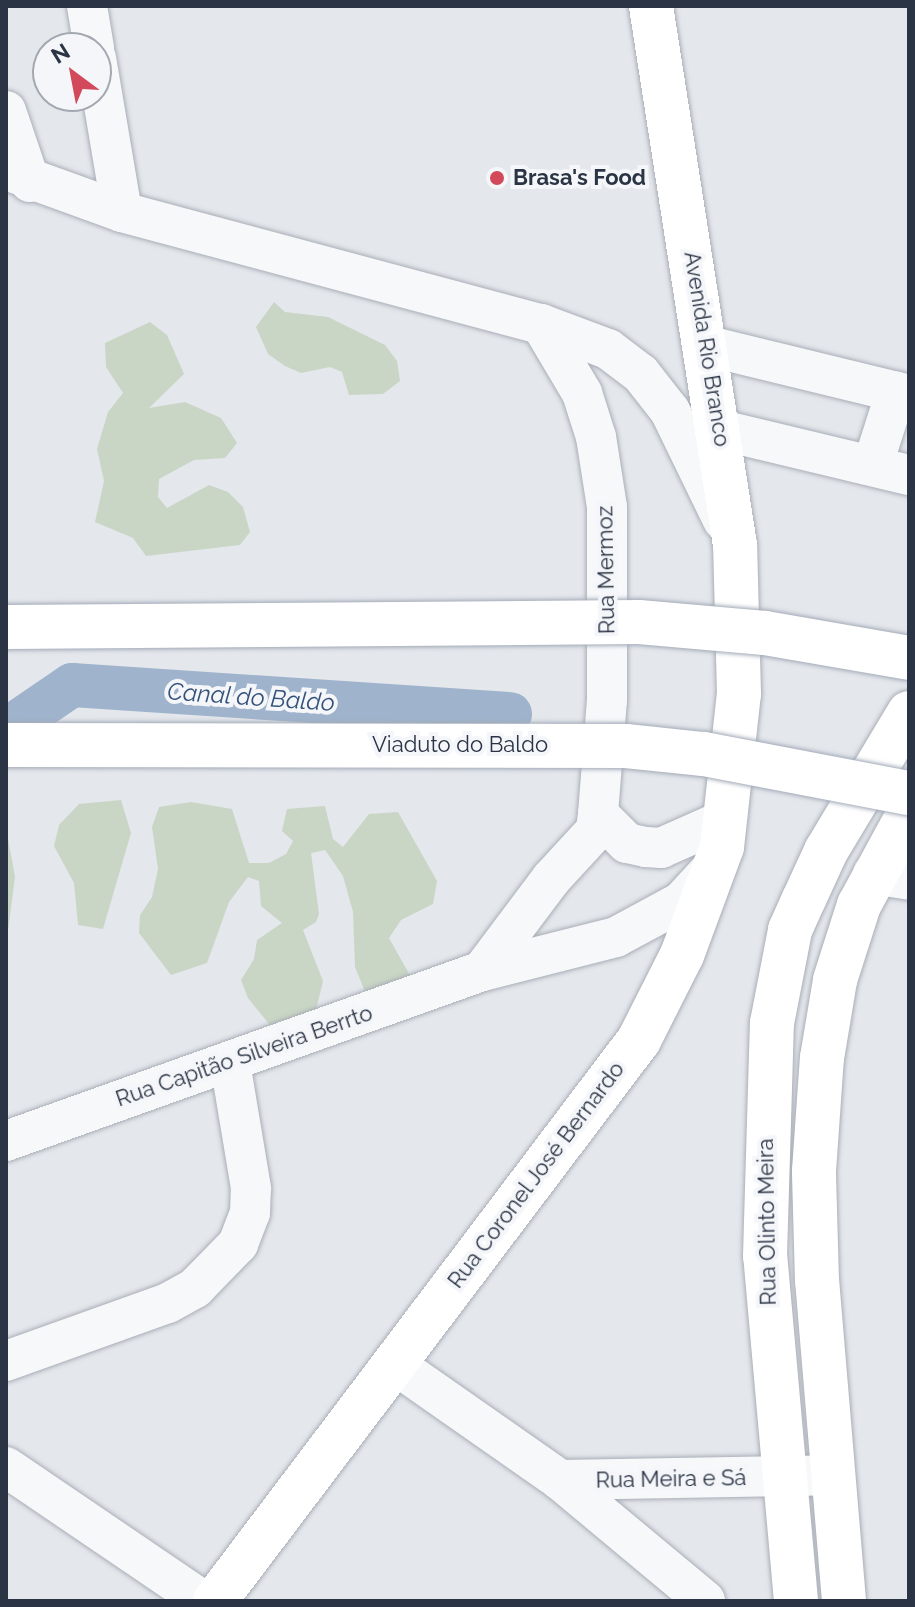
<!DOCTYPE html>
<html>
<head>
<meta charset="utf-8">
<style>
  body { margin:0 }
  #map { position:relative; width:915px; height:1607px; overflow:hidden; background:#e4e7ec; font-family:Raleway,sans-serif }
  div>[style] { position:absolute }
  .green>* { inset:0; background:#c9d6c5 }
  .canal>* { height:44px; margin:-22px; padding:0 22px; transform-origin:22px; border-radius:22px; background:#9fb4cc }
  .roads { filter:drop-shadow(0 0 2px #a9aeb7) drop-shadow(0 0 2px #a9aeb7) }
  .minor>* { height:40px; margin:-20px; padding:0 20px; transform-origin:20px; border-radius:20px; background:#f7f8fa }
  .major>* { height:44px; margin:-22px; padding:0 22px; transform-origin:22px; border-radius:22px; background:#fff }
  .bridges { filter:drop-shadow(0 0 2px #a3abb8) drop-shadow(0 0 2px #a3abb8) }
  .major-bridge>* { height:44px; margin:-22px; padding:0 22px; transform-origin:22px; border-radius:22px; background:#fff }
  .dots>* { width:22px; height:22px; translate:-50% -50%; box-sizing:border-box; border:4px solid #f4f6f9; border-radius:50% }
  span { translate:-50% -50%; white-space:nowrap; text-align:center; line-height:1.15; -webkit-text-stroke:8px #f4f6f9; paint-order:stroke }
  .poi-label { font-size:22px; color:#2b3445; font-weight:700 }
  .left { translate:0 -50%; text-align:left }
  .street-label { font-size:22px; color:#2b3445 }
  .water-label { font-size:24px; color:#34527a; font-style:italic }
  .frame { position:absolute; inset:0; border:8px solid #2b3445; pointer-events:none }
  .north { position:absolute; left:32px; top:32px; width:80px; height:80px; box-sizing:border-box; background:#f4f6f9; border:2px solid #a4a8b1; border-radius:50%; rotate:328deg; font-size:22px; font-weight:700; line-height:32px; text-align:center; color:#2b3445 }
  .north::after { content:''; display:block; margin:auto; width:28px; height:36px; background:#d1495b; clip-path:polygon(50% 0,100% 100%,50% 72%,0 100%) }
</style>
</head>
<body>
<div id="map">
  <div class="green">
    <i style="clip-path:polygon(274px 302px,285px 312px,328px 317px,385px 345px,397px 361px,400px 381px,383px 394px,349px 395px,342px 372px,330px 367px,301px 373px,285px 366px,268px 354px,256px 327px)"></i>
    <i style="clip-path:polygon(150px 322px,167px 335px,184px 374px,149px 408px,185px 402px,221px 418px,237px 443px,225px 458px,194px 460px,159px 479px,158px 497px,167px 508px,209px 485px,228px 492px,243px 507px,250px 532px,240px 545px,146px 556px,133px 538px,95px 522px,104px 481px,97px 449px,108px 412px,123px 393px,106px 367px,105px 343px)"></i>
    <i style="clip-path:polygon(121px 800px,131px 833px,103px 929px,78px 925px,74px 883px,54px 846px,59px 825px,79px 804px)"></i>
    <i style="clip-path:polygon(191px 802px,232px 809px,249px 863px,269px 863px,286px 854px,293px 841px,282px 831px,287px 809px,325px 806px,333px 839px,343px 847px,369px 814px,398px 812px,437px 881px,433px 904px,401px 920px,389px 938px,412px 979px,368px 999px,355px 967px,353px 912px,343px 876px,325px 850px,311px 853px,319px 914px,316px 922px,303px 930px,323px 981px,316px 1010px,273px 1029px,248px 998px,241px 980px,254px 959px,257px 940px,282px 923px,261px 906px,259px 881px,248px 877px,229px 902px,207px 963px,171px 975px,139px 933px,140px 915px,152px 897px,158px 869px,152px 827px,159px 807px)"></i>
    <i style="clip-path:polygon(6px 827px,15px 877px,6px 946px)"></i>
  </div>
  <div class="canal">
    <i style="left:6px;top:730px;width:80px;rotate:-34.3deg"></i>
    <i style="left:72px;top:685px;width:439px;rotate:3.8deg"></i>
  </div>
  <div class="roads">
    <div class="minor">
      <i style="left:87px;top:6px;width:43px;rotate:80.5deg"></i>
      <i style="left:96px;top:58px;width:156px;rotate:80.4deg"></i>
      <i style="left:6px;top:111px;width:75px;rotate:71.3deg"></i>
      <i style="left:6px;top:170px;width:123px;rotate:19.9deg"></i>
      <i style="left:122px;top:212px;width:434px;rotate:15deg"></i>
      <i style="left:541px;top:324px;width:72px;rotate:20.5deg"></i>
      <i style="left:608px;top:349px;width:41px;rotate:37.1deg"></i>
      <i style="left:641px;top:374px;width:47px;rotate:51.9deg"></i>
      <i style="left:670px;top:411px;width:121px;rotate:64.1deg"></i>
      <i style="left:708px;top:346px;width:207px;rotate:13.7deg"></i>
      <i style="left:721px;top:430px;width:193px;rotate:13.5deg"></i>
      <i style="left:873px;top:464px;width:76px;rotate:-72.3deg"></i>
      <i style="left:598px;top:814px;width:41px;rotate:45deg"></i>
      <i style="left:627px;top:843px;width:19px;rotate:12deg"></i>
      <i style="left:646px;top:847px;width:15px;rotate:4deg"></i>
      <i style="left:661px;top:848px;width:69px;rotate:-24deg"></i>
      <i style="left:873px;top:874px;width:36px;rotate:9deg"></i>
      <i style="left:482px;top:971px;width:115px;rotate:-53.1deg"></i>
      <i style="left:551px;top:879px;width:67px;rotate:-47.4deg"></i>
      <i style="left:596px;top:830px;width:16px;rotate:-83deg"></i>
      <i style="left:598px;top:814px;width:114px;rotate:-85.5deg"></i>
      <i style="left:607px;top:700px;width:193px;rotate:-90deg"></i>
      <i style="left:607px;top:507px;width:71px;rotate:-98.9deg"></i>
      <i style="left:596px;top:437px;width:46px;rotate:-107.7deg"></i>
      <i style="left:582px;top:393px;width:80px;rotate:-120.7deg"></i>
      <i style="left:6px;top:1141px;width:505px;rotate:-19.65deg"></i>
      <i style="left:482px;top:971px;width:138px;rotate:-14.2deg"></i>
      <i style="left:616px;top:937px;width:74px;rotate:-28.3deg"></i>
      <i style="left:681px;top:902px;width:50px;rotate:-47.4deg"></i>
      <i style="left:6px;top:1361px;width:172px;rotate:-19.7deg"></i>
      <i style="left:168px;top:1303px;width:31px;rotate:-29deg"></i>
      <i style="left:195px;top:1288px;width:62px;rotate:-45.7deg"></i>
      <i style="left:238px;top:1244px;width:33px;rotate:-69deg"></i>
      <i style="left:250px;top:1213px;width:25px;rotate:-88deg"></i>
      <i style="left:251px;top:1188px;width:128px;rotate:-99.5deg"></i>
      <i style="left:393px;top:1363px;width:204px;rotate:35deg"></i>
      <i style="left:560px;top:1480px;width:189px;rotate:39.8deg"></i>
      <i style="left:6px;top:1467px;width:238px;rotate:34.2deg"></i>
      <i style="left:560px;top:1480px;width:273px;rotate:-1deg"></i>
    </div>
    <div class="major">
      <i style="left:215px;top:1601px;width:703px;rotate:-52.92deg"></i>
      <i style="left:639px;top:1040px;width:95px;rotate:-63.2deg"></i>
      <i style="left:682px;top:955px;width:115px;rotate:-69.7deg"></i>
      <i style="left:722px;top:847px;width:154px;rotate:-83.7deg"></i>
      <i style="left:739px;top:694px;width:149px;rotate:-91.5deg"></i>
      <i style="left:735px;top:545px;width:546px;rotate:-98.86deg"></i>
      <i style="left:796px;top:1601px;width:346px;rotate:-95.1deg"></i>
      <i style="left:765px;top:1256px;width:233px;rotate:-88.3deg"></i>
      <i style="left:772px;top:1023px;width:95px;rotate:-79deg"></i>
      <i style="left:790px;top:930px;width:34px;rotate:-66deg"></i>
      <i style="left:804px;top:899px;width:53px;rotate:-65.4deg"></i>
      <i style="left:826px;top:851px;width:161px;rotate:-59deg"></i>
      <i style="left:844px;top:1601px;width:321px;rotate:-94.8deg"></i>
      <i style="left:817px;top:1281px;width:110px;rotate:-91.6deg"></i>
      <i style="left:814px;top:1171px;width:113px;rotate:-86deg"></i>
      <i style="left:822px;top:1058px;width:79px;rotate:-80.5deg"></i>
      <i style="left:835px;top:980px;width:79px;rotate:-72.3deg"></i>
      <i style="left:859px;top:905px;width:105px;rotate:-61.5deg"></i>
    </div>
  </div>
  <div class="bridges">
    <div class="major-bridge">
      <i style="left:6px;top:627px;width:633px;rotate:-0.45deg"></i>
      <i style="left:639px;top:622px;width:126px;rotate:5deg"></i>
      <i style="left:765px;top:633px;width:146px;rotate:9.8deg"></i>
      <i style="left:6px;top:745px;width:620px;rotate:0.09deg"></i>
      <i style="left:626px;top:746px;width:78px;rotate:5.9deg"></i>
      <i style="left:704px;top:754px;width:209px;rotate:10.8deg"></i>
    </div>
  </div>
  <div class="dots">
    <i style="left:497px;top:178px;background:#d1495b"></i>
  </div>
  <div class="poi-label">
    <span class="left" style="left:513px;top:178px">Brasa's Food</span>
  </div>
  <div class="street-label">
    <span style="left:707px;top:349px;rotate:81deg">Avenida Rio Branco</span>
    <span style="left:606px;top:570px;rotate:-91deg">Rua Mermoz</span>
    <span style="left:460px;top:745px">Viaduto do Baldo</span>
    <span style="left:244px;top:1056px;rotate:-19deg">Rua Capitão Silveira Berrto</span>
    <span style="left:536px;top:1175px;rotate:-53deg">Rua Coronel José Bernardo</span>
    <span style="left:767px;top:1222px;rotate:-91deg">Rua Olinto Meira</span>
    <span style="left:671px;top:1479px;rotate:-1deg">Rua Meira e Sá</span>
  </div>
  <div class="water-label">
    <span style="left:251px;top:697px;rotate:4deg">Canal do Baldo</span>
  </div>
  <div class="frame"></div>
  <div class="north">N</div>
</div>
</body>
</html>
